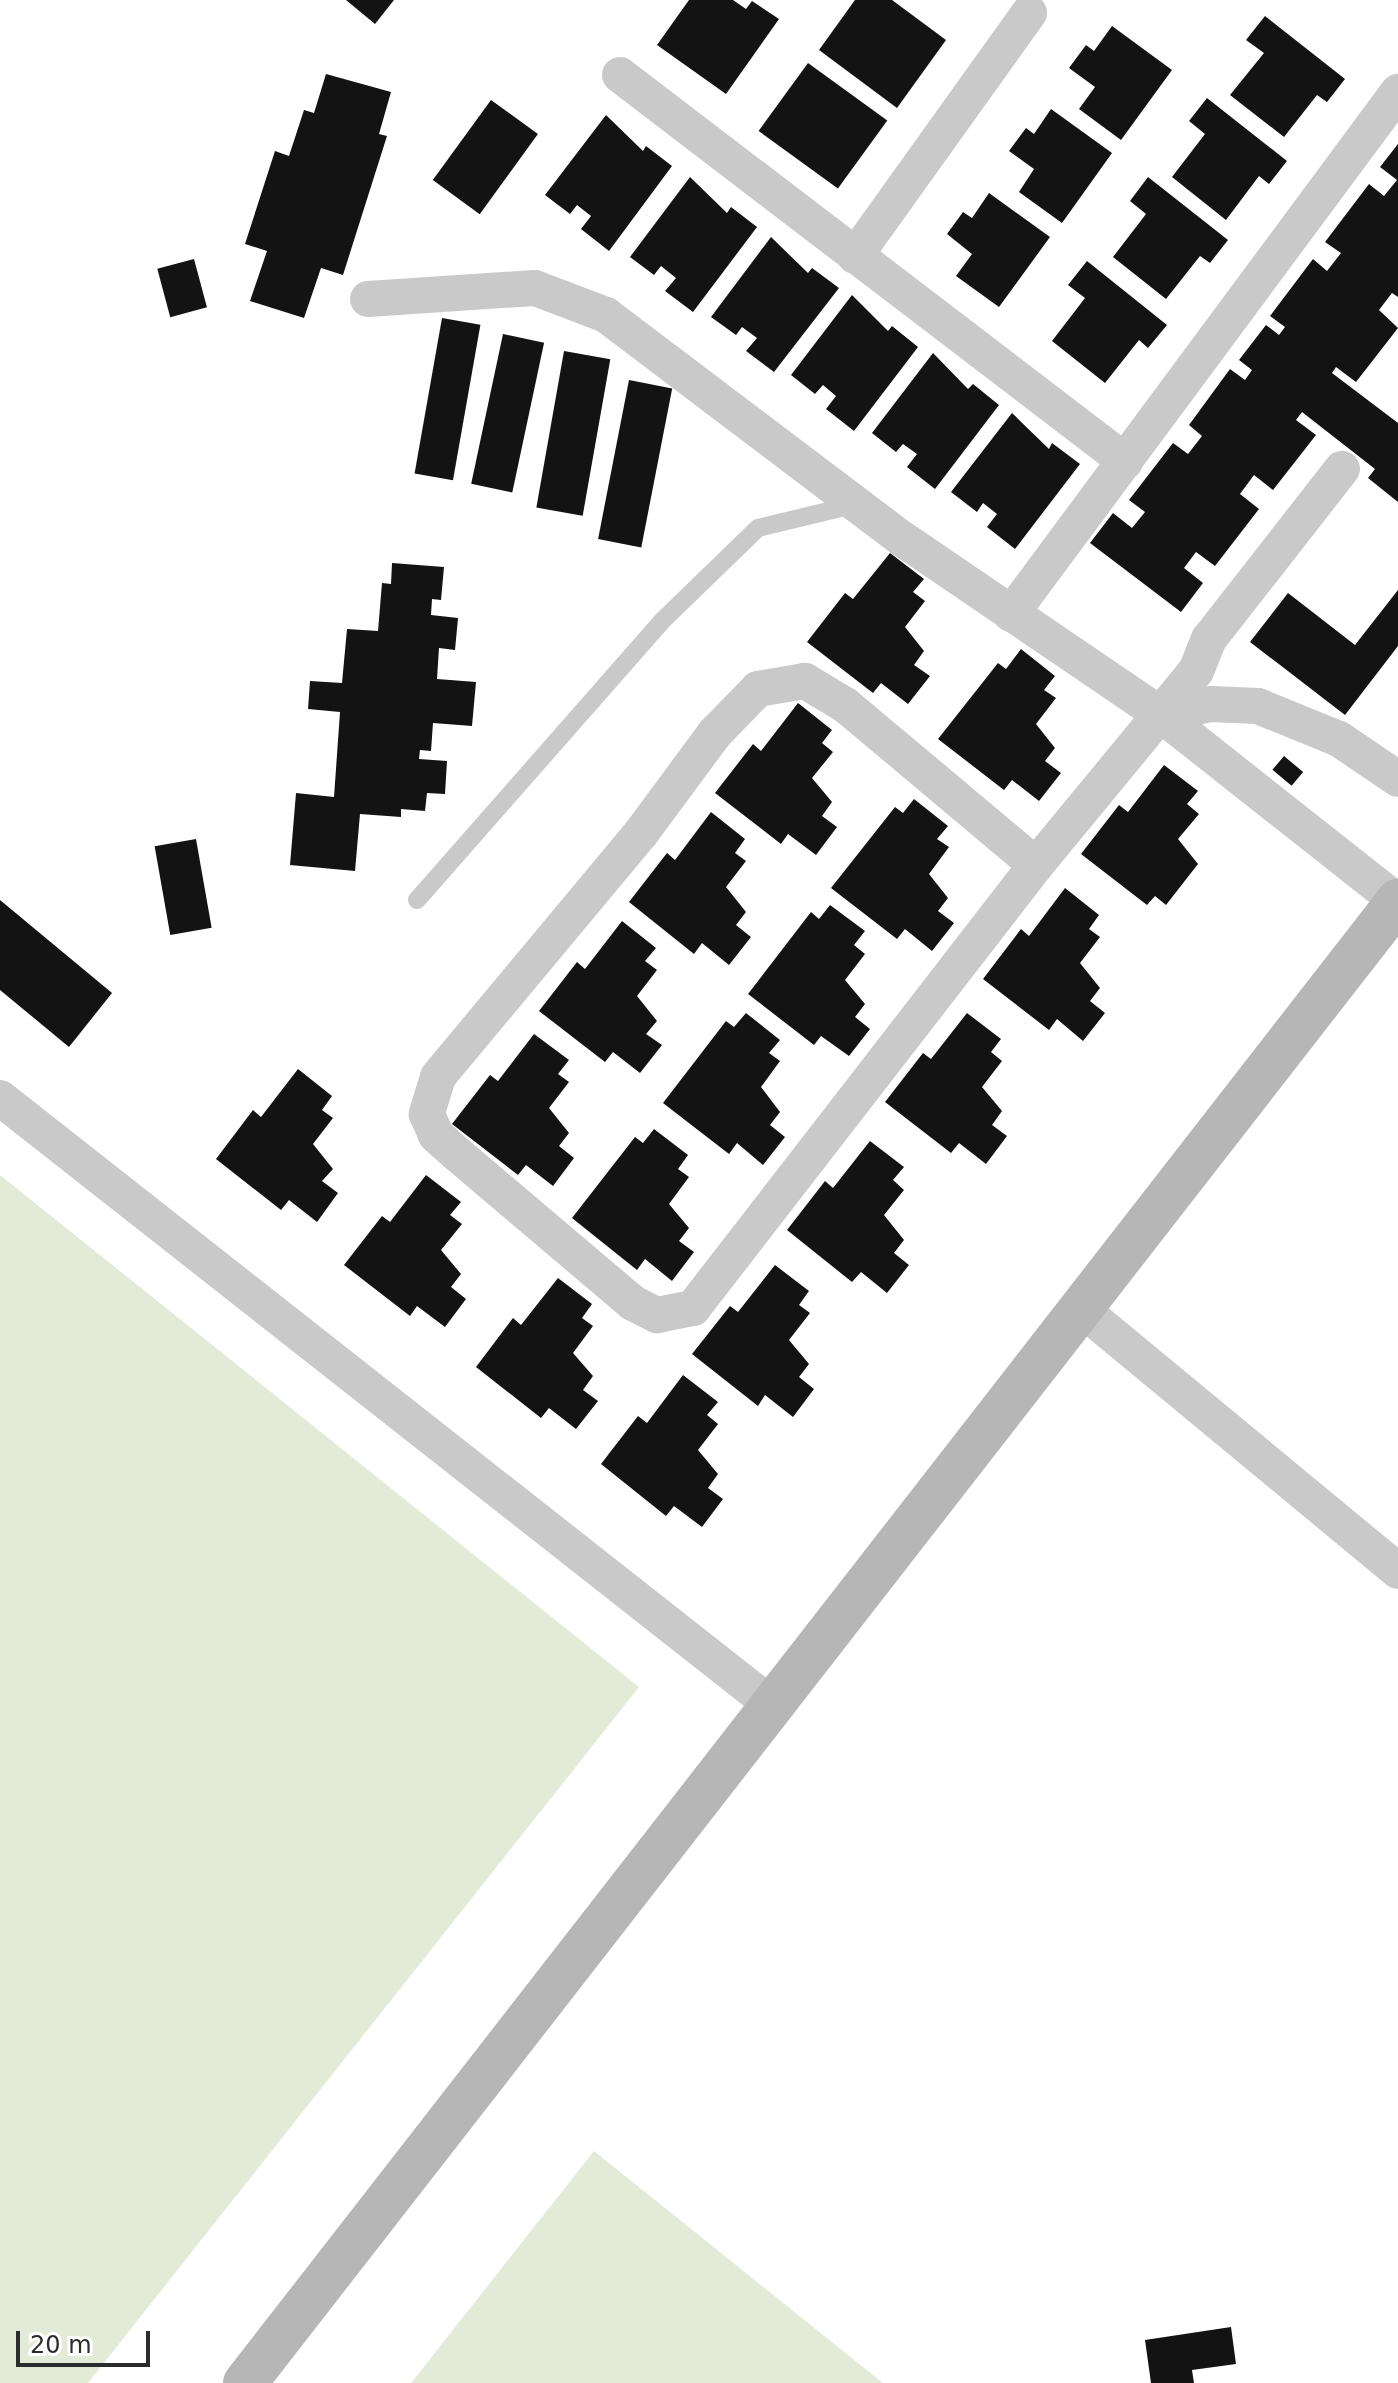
<!DOCTYPE html>
<html>
<head>
<meta charset="utf-8">
<style>
  body { margin:0 }
  #map { position:relative; width:1398px; height:2383px; overflow:hidden; background:#fff; font-family:"DejaVu Sans",sans-serif }
  div>[style] { position:absolute }
  .green>* { inset:0; background:#e3ebd8 }
  .building>* { inset:0; background:#131313; transform-origin:0 0 }
  .lane>* { height:18px; margin:-9px; padding:0 9px; transform-origin:9px; border-radius:9px; background:#c9c9c9 }
  .street>* { height:36px; margin:-18px; padding:0 18px; transform-origin:18px; border-radius:18px; background:#c9c9c9 }
  .secondary>* { height:44px; margin:-22px; padding:0 22px; transform-origin:22px; border-radius:22px; background:#b6b6b6 }
  span { translate:-50% -50%; white-space:nowrap; text-align:center; line-height:1.15; -webkit-text-stroke:8px #fff; paint-order:stroke }
  .scale { position:absolute; left:16px; top:2331px; width:134px; height:36px; box-sizing:border-box; border:4px solid #2c2c2c; border-top:0; padding-left:10px; font-size:24px; line-height:28px; white-space:nowrap; color:#2c2c2c; -webkit-text-stroke:6px #fff; paint-order:stroke }
</style>
</head>
<body>
<div id="map">
  <div class="green">
    <i style="clip-path:polygon(0 1175px,639px 1687px,88px 2383px,0 2383px)"></i>
    <i style="clip-path:polygon(594px 2151px,883px 2383px,411px 2383px)"></i>
  </div>
  <div class="building">
    <i style="clip-path:polygon(346px 0,394px 0,375px 24px)"></i>
    <i style="clip-path:polygon(689px 0,733px 0,746px 9px,752px 1px,779px 19px,726px 94px,657px 45px)"></i>
    <i style="clip-path:polygon(855px 0,892px 0,946px 40px,897px 108px,819px 50px)"></i>
    <i style="clip-path:polygon(1265px 16px,1345px 79px,1327px 102px,1317px 95px,1284px 137px,1230px 95px,1264px 53px,1246px 40px)"></i>
    <i style="clip-path:polygon(1112px 26px,1172px 70px,1121px 140px,1079px 109px,1095px 87px,1069px 68px,1086px 45px,1094px 51px)"></i>
    <i style="left:808px;top:63px;width:98px;height:84px;rotate:36deg"></i>
    <i style="clip-path:polygon(326px 74px,391px 92px,379px 134px,387px 136px,343px 275px,321px 268px,304px 318px,250px 301px,267px 251px,245px 244px,275px 151px,289px 156px,304px 110px,314px 113px)"></i>
    <i style="clip-path:polygon(1207px 98px,1287px 161px,1269px 184px,1259px 176px,1226px 220px,1172px 177px,1205px 134px,1189px 121px)"></i>
    <i style="left:491px;top:100px;width:58px;height:99px;rotate:36deg"></i>
    <i style="clip-path:polygon(1051px 109px,1112px 153px,1062px 223px,1019px 192px,1034px 169px,1009px 151px,1026px 128px,1034px 134px)"></i>
    <i style="clip-path:polygon(606px 115px,643px 151px,646px 146px,672px 166px,609px 251px,581px 229px,591px 216px,577px 205px,570px 214px,545px 195px)"></i>
    <i style="clip-path:polygon(1398px 144px,1398px 297px,1392px 293px,1379px 310px,1398px 328px,1356px 382px,1336px 367px,1332px 373px,1398px 423px,1398px 502px,1368px 478px,1375px 469px,1302px 412px,1296px 420px,1316px 435px,1273px 490px,1254px 475px,1240px 494px,1259px 509px,1215px 566px,1196px 552px,1184px 568px,1203px 583px,1181px 612px,1090px 543px,1113px 513px,1132px 528px,1145px 512px,1129px 500px,1173px 443px,1188px 454px,1202px 436px,1189px 425px,1230px 369px,1245px 380px,1252px 370px,1239px 360px,1266px 325px,1279px 335px,1285px 327px,1270px 316px,1313px 259px,1327px 271px,1341px 253px,1325px 242px,1369px 184px,1384px 196px,1397px 180px,1380px 167px)"></i>
    <i style="clip-path:polygon(690px 177px,727px 213px,731px 207px,757px 227px,693px 312px,665px 291px,676px 278px,661px 266px,654px 275px,630px 257px)"></i>
    <i style="clip-path:polygon(1148px 177px,1228px 240px,1210px 263px,1200px 256px,1166px 299px,1113px 257px,1146px 214px,1130px 201px)"></i>
    <i style="clip-path:polygon(989px 193px,1050px 237px,999px 307px,956px 276px,972px 254px,947px 234px,963px 212px,972px 218px)"></i>
    <i style="clip-path:polygon(771px 237px,808px 273px,812px 268px,839px 288px,774px 372px,746px 351px,757px 338px,742px 327px,736px 335px,711px 317px)"></i>
    <i style="left:194px;top:259px;width:50px;height:38px;rotate:75deg"></i>
    <i style="clip-path:polygon(1087px 261px,1167px 325px,1148px 348px,1139px 340px,1105px 383px,1052px 341px,1085px 298px,1068px 285px)"></i>
    <i style="clip-path:polygon(852px 295px,888px 331px,892px 326px,918px 347px,854px 431px,826px 409px,836px 396px,823px 385px,815px 394px,791px 375px)"></i>
    <i style="left:442px;top:318px;width:39px;height:158px;rotate:10deg"></i>
    <i style="left:503px;top:334px;width:42px;height:153px;rotate:12deg"></i>
    <i style="left:564px;top:351px;width:47px;height:159px;rotate:10deg"></i>
    <i style="clip-path:polygon(933px 353px,968px 389px,973px 384px,999px 405px,935px 489px,907px 467px,917px 454px,903px 444px,896px 452px,872px 433px)"></i>
    <i style="left:629px;top:380px;width:44px;height:162px;rotate:11deg"></i>
    <i style="clip-path:polygon(1012px 413px,1049px 449px,1052px 443px,1080px 464px,1015px 549px,987px 527px,997px 514px,983px 503px,977px 512px,951px 492px)"></i>
    <i style="clip-path:polygon(890px 553px,924px 579px,913px 592px,925px 601px,905px 627px,924px 651px,914px 665px,930px 676px,908px 704px,881px 683px,873px 693px,807px 642px,845px 593px,853px 599px)"></i>
    <i style="clip-path:polygon(392px 563px,444px 567px,441px 600px,432px 599px,431px 615px,458px 618px,455px 650px,439px 648px,437px 679px,476px 682px,472px 726px,433px 723px,431px 751px,420px 750px,419px 759px,447px 761px,445px 794px,427px 793px,425px 811px,401px 809px,401px 817px,360px 814px,355px 871px,290px 865px,296px 793px,334px 797px,340px 712px,308px 709px,310px 681px,342px 683px,347px 629px,378px 631px,382px 583px,391px 584px)"></i>
    <i style="clip-path:polygon(1398px 590px,1398px 646px,1345px 715px,1250px 642px,1288px 593px,1355px 645px)"></i>
    <i style="clip-path:polygon(1021px 649px,1055px 676px,1044px 690px,1056px 698px,1036px 724px,1055px 748px,1045px 761px,1061px 773px,1039px 801px,1012px 780px,1004px 790px,938px 739px,998px 663px,1006px 669px)"></i>
    <i style="clip-path:polygon(798px 703px,832px 730px,822px 743px,833px 752px,812px 778px,832px 802px,822px 816px,837px 827px,816px 855px,788px 834px,781px 844px,715px 793px,753px 744px,761px 751px)"></i>
    <i style="left:1284px;top:756px;width:25px;height:18px;rotate:40deg"></i>
    <i style="clip-path:polygon(1164px 765px,1198px 791px,1187px 804px,1199px 814px,1178px 839px,1198px 864px,1166px 905px,1155px 896px,1147px 905px,1081px 854px,1119px 805px,1128px 812px)"></i>
    <i style="clip-path:polygon(914px 799px,948px 826px,937px 839px,949px 847px,929px 874px,948px 898px,938px 911px,954px 923px,932px 951px,905px 929px,897px 939px,831px 888px,895px 807px,903px 813px)"></i>
    <i style="clip-path:polygon(711px 812px,745px 839px,735px 853px,746px 861px,726px 887px,746px 912px,736px 925px,751px 937px,729px 965px,702px 943px,694px 954px,629px 902px,667px 853px,675px 860px)"></i>
    <i style="left:196px;top:839px;width:90px;height:42px;rotate:80deg"></i>
    <i style="clip-path:polygon(1065px 888px,1099px 915px,1089px 929px,1100px 937px,1080px 963px,1100px 988px,1090px 1001px,1105px 1013px,1083px 1041px,1057px 1019px,1049px 1030px,983px 979px,1021px 929px,1029px 936px)"></i>
    <i style="clip-path:polygon(0 900px,112px 993px,69px 1047px,0 990px)"></i>
    <i style="clip-path:polygon(830px 905px,865px 931px,854px 945px,865px 954px,845px 980px,865px 1004px,855px 1017px,870px 1029px,849px 1056px,821px 1036px,814px 1045px,748px 994px,811px 912px,819px 919px)"></i>
    <i style="clip-path:polygon(622px 921px,656px 948px,645px 961px,657px 970px,637px 996px,657px 1021px,646px 1034px,662px 1045px,640px 1073px,613px 1052px,605px 1062px,539px 1011px,577px 962px,585px 969px)"></i>
    <i style="clip-path:polygon(746px 1013px,780px 1040px,769px 1053px,780px 1061px,761px 1087px,780px 1112px,770px 1125px,785px 1137px,763px 1165px,737px 1143px,729px 1154px,663px 1103px,726px 1021px,734px 1027px)"></i>
    <i style="clip-path:polygon(967px 1013px,1001px 1039px,991px 1052px,1002px 1061px,982px 1087px,1002px 1111px,992px 1125px,1007px 1136px,986px 1164px,959px 1143px,951px 1153px,885px 1102px,923px 1053px,931px 1059px)"></i>
    <i style="clip-path:polygon(534px 1034px,569px 1060px,558px 1074px,569px 1082px,549px 1108px,569px 1133px,559px 1146px,574px 1158px,553px 1186px,526px 1165px,518px 1175px,452px 1124px,490px 1075px,498px 1081px)"></i>
    <i style="clip-path:polygon(298px 1069px,332px 1096px,322px 1110px,333px 1118px,313px 1144px,333px 1169px,322px 1181px,338px 1193px,317px 1222px,289px 1200px,281px 1210px,216px 1159px,253px 1110px,261px 1117px)"></i>
    <i style="clip-path:polygon(654px 1129px,688px 1155px,678px 1169px,689px 1177px,669px 1204px,689px 1228px,679px 1241px,694px 1252px,672px 1281px,645px 1259px,637px 1270px,572px 1218px,635px 1137px,643px 1143px)"></i>
    <i style="clip-path:polygon(870px 1141px,904px 1167px,893px 1180px,904px 1190px,884px 1215px,904px 1240px,894px 1253px,909px 1265px,887px 1293px,861px 1272px,852px 1282px,787px 1230px,825px 1181px,833px 1188px)"></i>
    <i style="clip-path:polygon(426px 1175px,461px 1202px,450px 1215px,462px 1224px,441px 1250px,461px 1274px,451px 1287px,466px 1299px,445px 1327px,417px 1306px,410px 1316px,344px 1265px,382px 1216px,390px 1222px)"></i>
    <i style="clip-path:polygon(775px 1265px,809px 1291px,799px 1305px,810px 1313px,789px 1340px,809px 1364px,799px 1377px,814px 1389px,793px 1417px,765px 1395px,758px 1406px,692px 1354px,730px 1306px,738px 1312px)"></i>
    <i style="clip-path:polygon(558px 1278px,592px 1304px,582px 1318px,593px 1326px,573px 1353px,593px 1376px,583px 1390px,598px 1401px,576px 1429px,549px 1408px,541px 1418px,476px 1367px,513px 1318px,521px 1325px)"></i>
    <i style="clip-path:polygon(683px 1375px,718px 1402px,707px 1415px,718px 1424px,698px 1450px,718px 1474px,708px 1488px,723px 1499px,702px 1527px,674px 1506px,666px 1516px,601px 1464px,638px 1416px,647px 1423px)"></i>
    <i style="clip-path:polygon(1231px 2327px,1236px 2364px,1192px 2370px,1194px 2383px,1151px 2383px,1145px 2340px)"></i>
  </div>
  <div class="lane">
    <i style="left:417px;top:900px;width:371px;rotate:-48.7deg"></i>
    <i style="left:662px;top:621px;width:134px;rotate:-44.1deg"></i>
    <i style="left:758px;top:528px;width:98px;rotate:-13.6deg"></i>
  </div>
  <div class="street">
    <i style="left:620px;top:75px;width:636px;rotate:37.39deg"></i>
    <i style="left:855px;top:256px;width:299px;rotate:-54.4deg"></i>
    <i style="left:368px;top:299px;width:167px;rotate:-3.8deg"></i>
    <i style="left:535px;top:288px;width:76px;rotate:20.8deg"></i>
    <i style="left:606px;top:315px;width:373px;rotate:37.1deg"></i>
    <i style="left:904px;top:540px;width:310px;rotate:34.2deg"></i>
    <i style="left:1160px;top:714px;width:302px;rotate:38.3deg"></i>
    <i style="left:1011px;top:614px;width:650px;rotate:-53.45deg"></i>
    <i style="left:1160px;top:714px;width:52px;rotate:-11.1deg"></i>
    <i style="left:1211px;top:704px;width:47px;rotate:2.4deg"></i>
    <i style="left:1258px;top:706px;width:87px;rotate:22.2deg"></i>
    <i style="left:1339px;top:739px;width:71px;rotate:34.1deg"></i>
    <i style="left:1036px;top:865px;width:249px;rotate:-140deg"></i>
    <i style="left:845px;top:705px;width:47px;rotate:-149deg"></i>
    <i style="left:805px;top:681px;width:48px;rotate:170.3deg"></i>
    <i style="left:758px;top:689px;width:62px;rotate:134.3deg"></i>
    <i style="left:715px;top:733px;width:124px;rotate:126.5deg"></i>
    <i style="left:641px;top:833px;width:317px;rotate:129.8deg"></i>
    <i style="left:438px;top:1077px;width:39px;rotate:107deg"></i>
    <i style="left:427px;top:1114px;width:23px;rotate:67deg"></i>
    <i style="left:436px;top:1135px;width:27px;rotate:42deg"></i>
    <i style="left:456px;top:1153px;width:232px;rotate:40.3deg"></i>
    <i style="left:633px;top:1303px;width:27px;rotate:27deg"></i>
    <i style="left:657px;top:1315px;width:37px;rotate:-11deg"></i>
    <i style="left:693px;top:1308px;width:560px;rotate:-52.25deg"></i>
    <i style="left:1036px;top:865px;width:251px;rotate:-50.5deg"></i>
    <i style="left:1196px;top:671px;width:35px;rotate:-68deg"></i>
    <i style="left:1209px;top:639px;width:216px;rotate:-52deg"></i>
    <i style="left:0;top:1098px;width:982px;rotate:38.18deg"></i>
    <i style="left:1079px;top:1307px;width:414px;rotate:39.6deg"></i>
  </div>
  <div class="secondary">
    <i style="left:245px;top:2383px;width:1878px;rotate:-52.12deg"></i>
  </div>
  <div class="scale">20 m</div>
</div>
</body>
</html>
